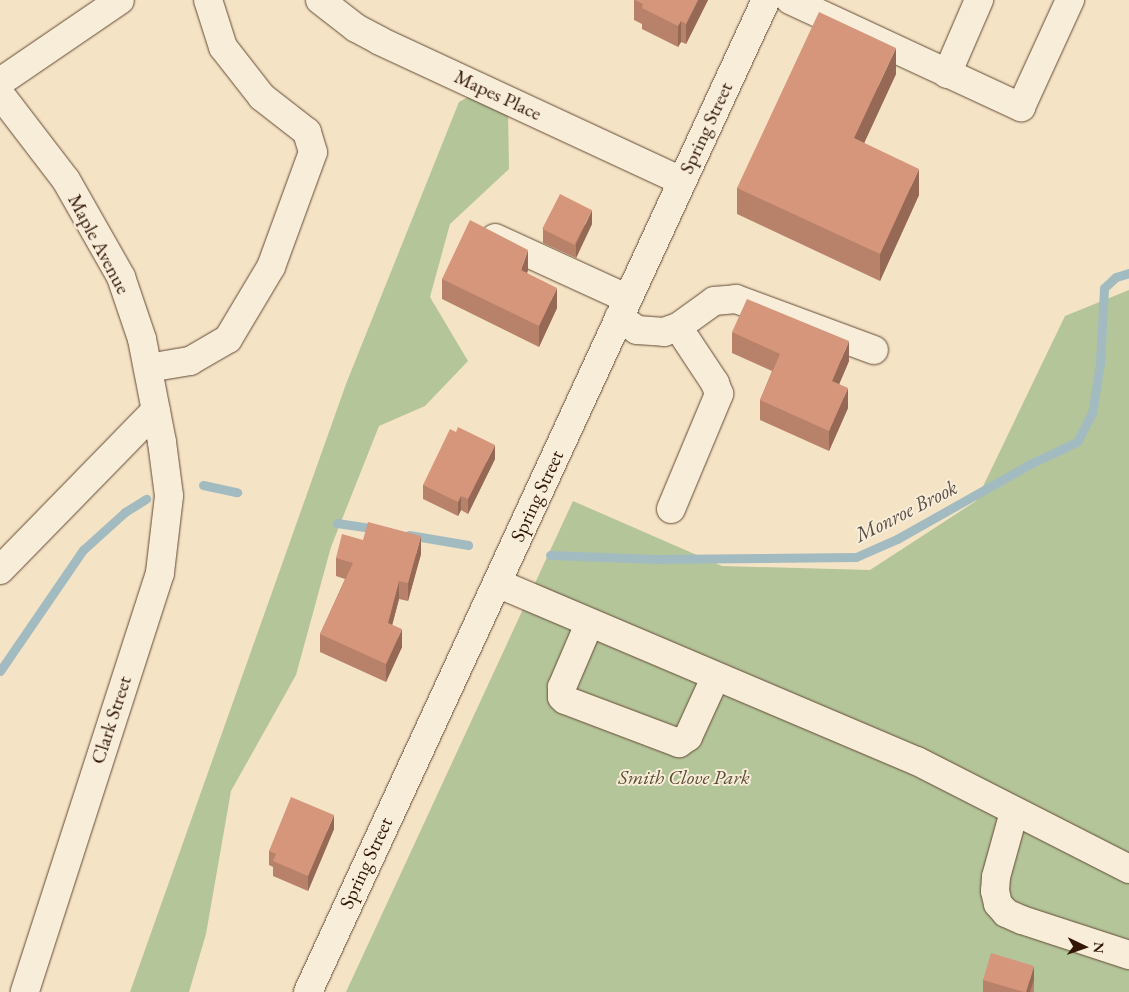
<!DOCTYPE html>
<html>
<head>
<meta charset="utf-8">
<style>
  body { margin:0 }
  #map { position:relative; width:1129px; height:992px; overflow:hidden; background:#f5e3c5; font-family:"EB Garamond",serif }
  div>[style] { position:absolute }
  .green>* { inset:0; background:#b5c59a }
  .stream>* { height:9px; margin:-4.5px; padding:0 4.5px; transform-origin:4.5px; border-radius:4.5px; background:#a2bbc0 }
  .roads { filter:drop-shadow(0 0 1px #634a36) drop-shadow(0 0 1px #634a36) }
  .minor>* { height:28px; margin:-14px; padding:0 14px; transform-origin:14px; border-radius:14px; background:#f8edd9 }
  .wall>* { inset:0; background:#b8816a; transform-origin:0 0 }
  .shaded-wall>* { inset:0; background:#966956 }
  .building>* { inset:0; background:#d6967b; transform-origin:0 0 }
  span { translate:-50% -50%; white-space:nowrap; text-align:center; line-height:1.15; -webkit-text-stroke:4px #f8edd9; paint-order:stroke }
  .street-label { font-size:20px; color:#321707 }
  .park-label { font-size:20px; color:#594b33; font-style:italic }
  .water-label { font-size:21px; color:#595048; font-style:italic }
  .north { position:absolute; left:1059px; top:922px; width:50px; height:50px; -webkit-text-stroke:4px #f8edd9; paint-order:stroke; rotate:93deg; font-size:14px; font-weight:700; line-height:20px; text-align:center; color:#321707 }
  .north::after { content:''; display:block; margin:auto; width:18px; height:22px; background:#321707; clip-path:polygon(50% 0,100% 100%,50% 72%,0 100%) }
</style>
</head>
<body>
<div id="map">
  <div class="green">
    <i style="clip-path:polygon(472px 95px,508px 110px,509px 169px,450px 224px,430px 297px,468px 361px,425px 406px,379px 426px,331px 547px,296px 675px,231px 791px,206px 934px,189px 992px,130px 992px,346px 384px,459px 102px)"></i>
    <i style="clip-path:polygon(1129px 290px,1129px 992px,346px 992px,573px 501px,722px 566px,870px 570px,976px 501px,1065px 316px)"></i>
  </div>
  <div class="stream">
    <i style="left:203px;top:485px;width:35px;rotate:12deg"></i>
    <i style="left:337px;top:523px;width:40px;rotate:8.5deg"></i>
    <i style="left:409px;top:535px;width:60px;rotate:9.6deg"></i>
    <i style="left:550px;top:555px;width:107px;rotate:2.1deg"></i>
    <i style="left:657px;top:559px;width:199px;rotate:-0.6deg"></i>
    <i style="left:856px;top:557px;width:45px;rotate:-23.7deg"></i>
    <i style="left:897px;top:539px;width:153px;rotate:-29.4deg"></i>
    <i style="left:1030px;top:464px;width:52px;rotate:-25.1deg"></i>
    <i style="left:1077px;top:442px;width:33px;rotate:-63deg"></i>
    <i style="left:1092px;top:413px;width:51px;rotate:-80.9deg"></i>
    <i style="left:1100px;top:363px;width:75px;rotate:-86.9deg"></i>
    <i style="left:1104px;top:288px;width:16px;rotate:-43deg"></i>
    <i style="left:1116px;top:277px;width:14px;rotate:-17deg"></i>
    <i style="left:0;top:671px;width:147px;rotate:-55.6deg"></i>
    <i style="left:83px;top:550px;width:57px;rotate:-42.1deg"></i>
    <i style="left:125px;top:512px;width:25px;rotate:-32deg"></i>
  </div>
  <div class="roads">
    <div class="minor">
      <i style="left:320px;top:0;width:46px;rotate:37.9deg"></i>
      <i style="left:356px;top:28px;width:27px;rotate:28deg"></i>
      <i style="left:380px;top:41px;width:333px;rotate:24.9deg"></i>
      <i style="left:790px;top:0;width:255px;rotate:24.9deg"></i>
      <i style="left:1021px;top:107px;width:118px;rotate:-65.4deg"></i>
      <i style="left:947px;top:74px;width:81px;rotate:-66.6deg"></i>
      <i style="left:0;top:82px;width:145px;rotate:-34.3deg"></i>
      <i style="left:0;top:94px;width:108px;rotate:52.5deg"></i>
      <i style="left:66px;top:180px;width:112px;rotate:60.4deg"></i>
      <i style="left:121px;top:277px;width:65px;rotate:71.3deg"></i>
      <i style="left:142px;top:339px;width:105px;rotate:79deg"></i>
      <i style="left:162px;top:442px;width:54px;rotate:82.6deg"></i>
      <i style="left:169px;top:496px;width:78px;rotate:96.7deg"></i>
      <i style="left:160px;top:573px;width:440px;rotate:107.9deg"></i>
      <i style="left:495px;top:238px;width:146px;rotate:24.6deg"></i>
      <i style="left:619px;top:317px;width:22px;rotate:36deg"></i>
      <i style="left:637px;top:330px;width:27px;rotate:4deg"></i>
      <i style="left:664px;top:332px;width:15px;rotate:-20deg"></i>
      <i style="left:678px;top:327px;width:44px;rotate:-35.8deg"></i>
      <i style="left:714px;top:301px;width:22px;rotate:-5deg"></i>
      <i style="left:736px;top:299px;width:147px;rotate:20.3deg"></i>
      <i style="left:148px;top:368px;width:43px;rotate:-9.5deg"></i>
      <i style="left:190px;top:361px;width:44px;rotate:-30.1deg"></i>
      <i style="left:228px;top:339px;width:84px;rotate:-59.2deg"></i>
      <i style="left:271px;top:267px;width:122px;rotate:-69.9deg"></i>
      <i style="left:313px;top:152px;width:21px;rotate:-107deg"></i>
      <i style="left:307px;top:132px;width:57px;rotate:-142.1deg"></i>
      <i style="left:262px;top:97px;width:63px;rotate:-128deg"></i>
      <i style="left:223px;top:47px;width:49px;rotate:-107.7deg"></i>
      <i style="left:671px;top:509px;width:125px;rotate:-67.3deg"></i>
      <i style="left:719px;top:394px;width:12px;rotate:-110deg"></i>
      <i style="left:715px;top:383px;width:67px;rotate:-123.5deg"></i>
      <i style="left:0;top:570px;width:223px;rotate:-45.7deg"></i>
      <i style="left:497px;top:583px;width:456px;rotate:23deg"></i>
      <i style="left:917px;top:761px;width:238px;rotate:27deg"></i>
      <i style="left:589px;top:624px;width:69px;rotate:113.2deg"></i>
      <i style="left:562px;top:687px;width:10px;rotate:90deg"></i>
      <i style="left:562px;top:697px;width:4px;rotate:45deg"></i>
      <i style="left:565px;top:700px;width:122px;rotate:20.7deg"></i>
      <i style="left:679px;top:743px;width:11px;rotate:-34deg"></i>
      <i style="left:688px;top:737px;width:65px;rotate:-65.4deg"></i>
      <i style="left:1014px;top:812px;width:67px;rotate:105.5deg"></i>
      <i style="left:996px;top:877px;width:14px;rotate:94deg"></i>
      <i style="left:995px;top:891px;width:13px;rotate:77deg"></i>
      <i style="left:998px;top:904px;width:12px;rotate:48deg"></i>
      <i style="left:1006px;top:913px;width:17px;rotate:24deg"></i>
      <i style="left:1022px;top:920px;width:113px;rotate:18.1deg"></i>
      <i style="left:308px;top:992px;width:1093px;rotate:-65.22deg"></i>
    </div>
  </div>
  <div class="wall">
    <i style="clip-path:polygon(634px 0,708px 0,686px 44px,681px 42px,678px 47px,642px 29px,642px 24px,634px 20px)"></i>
    <i style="clip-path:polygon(896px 74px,864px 143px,919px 195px,880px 281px,737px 214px,737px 188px)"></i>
    <i style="clip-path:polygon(592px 224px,576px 258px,543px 243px,543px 229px)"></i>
    <i style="clip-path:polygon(528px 270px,527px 273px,557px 308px,539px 347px,442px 299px,442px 279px)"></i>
    <i style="clip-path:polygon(732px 332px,849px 361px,839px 384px,848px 408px,829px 451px,760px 420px,760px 400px,772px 371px,732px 353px)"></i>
    <i style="clip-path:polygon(495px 459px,468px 514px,461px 510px,458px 516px,423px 499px,423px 485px)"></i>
    <i style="clip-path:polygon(421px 554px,408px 601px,399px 599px,392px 625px,402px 647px,386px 682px,320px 652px,320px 634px,345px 579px,336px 576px,336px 558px)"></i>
    <i style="clip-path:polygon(334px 829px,308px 891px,273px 876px,273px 867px,269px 865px,269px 851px)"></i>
    <i style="left:983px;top:980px;width:51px;height:12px"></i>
  </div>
  <div class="shaded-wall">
    <i style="clip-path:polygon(698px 0,708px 0,686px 44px,686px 24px)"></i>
    <i style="clip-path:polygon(681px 21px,681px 42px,678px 47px,678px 26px)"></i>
    <i style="clip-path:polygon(896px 48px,896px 74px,854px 165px,854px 138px)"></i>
    <i style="clip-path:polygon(919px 169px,919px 195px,880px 281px,880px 254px)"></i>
    <i style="clip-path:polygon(592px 210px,592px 224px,576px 258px,576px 244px)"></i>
    <i style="clip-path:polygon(528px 250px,528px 270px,521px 290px,521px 270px)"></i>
    <i style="clip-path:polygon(557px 288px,557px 308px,539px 347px,539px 326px)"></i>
    <i style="clip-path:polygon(849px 341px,849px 361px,832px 401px,832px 381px)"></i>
    <i style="clip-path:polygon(848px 388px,848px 408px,829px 451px,829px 431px)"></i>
    <i style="clip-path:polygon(495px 445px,495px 459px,468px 514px,468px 499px)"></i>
    <i style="clip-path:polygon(461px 496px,461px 510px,458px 516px,458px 502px)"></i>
    <i style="clip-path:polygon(421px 536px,421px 554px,408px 601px,408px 583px)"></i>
    <i style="clip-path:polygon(399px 581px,399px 599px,388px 641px,388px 623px)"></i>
    <i style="clip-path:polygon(402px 629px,402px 647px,386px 682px,386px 664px)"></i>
    <i style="clip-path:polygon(334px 815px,334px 829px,308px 891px,308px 876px)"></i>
    <i style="clip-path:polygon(1034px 966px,1034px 980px,1030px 992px,1026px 992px)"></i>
  </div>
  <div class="building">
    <i style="clip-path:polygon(635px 0,698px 0,686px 24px,681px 21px,678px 26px,642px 8px,643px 4px)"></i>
    <i style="clip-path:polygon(819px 12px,896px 48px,854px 138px,919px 169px,880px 254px,737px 188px)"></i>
    <i style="left:560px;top:194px;width:36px;height:39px;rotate:27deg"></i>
    <i style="clip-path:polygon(470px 220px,528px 250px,521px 270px,557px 288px,539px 326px,442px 279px)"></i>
    <i style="clip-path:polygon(747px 299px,849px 341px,832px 381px,848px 388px,829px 431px,760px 400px,780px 354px,732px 332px)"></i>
    <i style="clip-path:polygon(458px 427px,495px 445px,468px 499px,461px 496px,458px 502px,423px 485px,450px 429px,456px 432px)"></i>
    <i style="clip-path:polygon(368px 522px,421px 536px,408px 583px,399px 581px,388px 623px,402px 629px,386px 664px,320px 634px,353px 563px,336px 558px,342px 534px,363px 540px)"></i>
    <i style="clip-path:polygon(291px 797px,334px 815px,308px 876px,273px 861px,276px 854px,269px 851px)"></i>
    <i style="clip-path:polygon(991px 953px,1034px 966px,1026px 992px,1024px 992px,983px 980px)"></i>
  </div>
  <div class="street-label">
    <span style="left:498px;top:95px;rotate:25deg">Mapes Place</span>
    <span style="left:706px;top:128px;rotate:-65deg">Spring Street</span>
    <span style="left:99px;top:244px;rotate:62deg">Maple Avenue</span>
    <span style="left:537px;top:496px;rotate:-65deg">Spring Street</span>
    <span style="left:111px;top:720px;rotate:-72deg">Clark Street</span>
    <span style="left:366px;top:863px;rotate:-65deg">Spring Street</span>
  </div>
  <div class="park-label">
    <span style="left:684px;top:777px">Smith Clove Park</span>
  </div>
  <div class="water-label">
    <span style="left:906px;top:511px;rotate:-27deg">Monroe Brook</span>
  </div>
  <div class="north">N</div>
</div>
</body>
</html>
